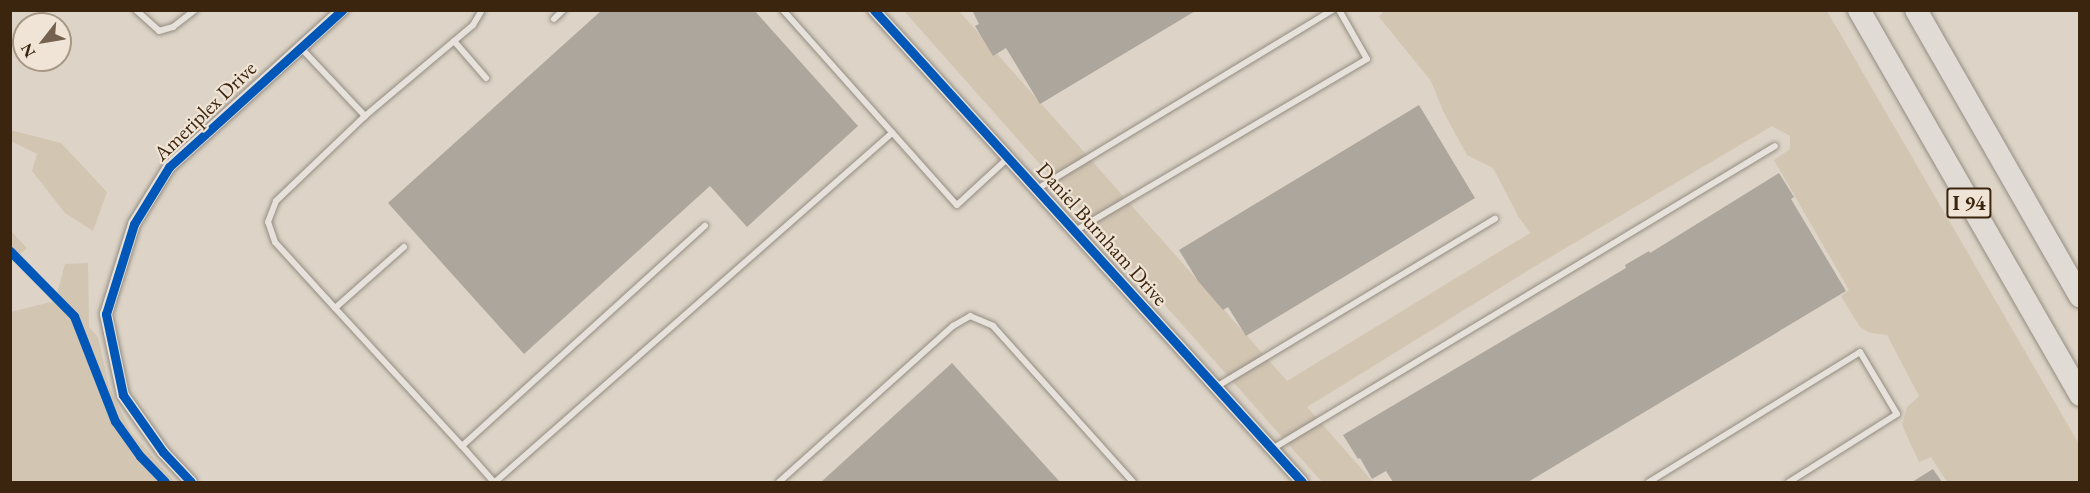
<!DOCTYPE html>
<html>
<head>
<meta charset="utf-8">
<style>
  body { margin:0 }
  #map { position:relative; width:2090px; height:493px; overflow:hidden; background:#ddd4c7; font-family:"EB Garamond",serif }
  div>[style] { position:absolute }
  .green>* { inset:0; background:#d2c5b2 }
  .building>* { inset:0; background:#ada69c }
  .roads { filter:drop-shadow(0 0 2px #948c82) drop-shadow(0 0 2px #948c82) }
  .service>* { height:6px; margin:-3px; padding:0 3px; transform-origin:3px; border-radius:3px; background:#e6e1da }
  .minor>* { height:12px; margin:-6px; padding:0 6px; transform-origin:6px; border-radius:6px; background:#e6e1da }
  .motorway>* { height:22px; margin:-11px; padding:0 11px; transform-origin:11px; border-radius:11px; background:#e0dbd4 }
  .cycleway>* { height:9px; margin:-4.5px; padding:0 4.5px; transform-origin:4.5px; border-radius:4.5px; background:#0057b8 }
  span { translate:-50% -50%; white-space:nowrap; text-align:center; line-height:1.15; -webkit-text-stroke:4.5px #efe4d5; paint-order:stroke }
  .shield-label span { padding:2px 4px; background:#efe4d5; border:2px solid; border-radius:4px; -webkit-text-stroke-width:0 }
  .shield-label { font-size:20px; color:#3c250f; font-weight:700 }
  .street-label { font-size:21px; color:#3c250f }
  .frame { position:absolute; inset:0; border:12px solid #3c250f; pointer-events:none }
  .north { position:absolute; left:12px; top:12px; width:60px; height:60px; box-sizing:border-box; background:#efe4d5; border:2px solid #a79886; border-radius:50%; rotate:239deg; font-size:16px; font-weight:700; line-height:24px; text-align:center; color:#3c250f }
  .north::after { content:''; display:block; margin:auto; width:21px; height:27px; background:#74624f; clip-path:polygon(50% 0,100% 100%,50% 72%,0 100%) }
</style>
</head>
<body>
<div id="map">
  <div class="green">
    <i style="clip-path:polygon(904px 11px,959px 11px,1287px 381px,1530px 233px,1518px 216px,1493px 168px,1467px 155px,1443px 111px,1431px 81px,1379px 17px,1384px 11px,1827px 11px,2079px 444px,2079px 482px,1947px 482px,1931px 457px,1919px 462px,1902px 425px,1907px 407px,1919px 396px,1887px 335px,1870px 333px,1860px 327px,1841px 296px,1849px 290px,1774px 160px,1790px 149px,1790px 136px,1772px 126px,1542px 262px,1307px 407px,1373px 482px,1322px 482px)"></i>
    <i style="clip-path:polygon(10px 130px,61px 143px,107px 192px,93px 231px,65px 213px,32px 171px,37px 154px,11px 141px)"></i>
    <i style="clip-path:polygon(10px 230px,27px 248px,11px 262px,10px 262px)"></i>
    <i style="clip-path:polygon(88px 263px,89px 327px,98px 337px,109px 387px,131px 432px,175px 482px,11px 482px,11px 312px,55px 301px,65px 264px)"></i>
  </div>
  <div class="building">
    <i style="clip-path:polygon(602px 10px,754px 10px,858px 126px,747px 227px,710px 186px,524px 354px,388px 203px)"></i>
    <i style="clip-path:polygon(972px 10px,1197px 10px,1040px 104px,1006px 48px,993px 56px,975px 26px,979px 24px)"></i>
    <i style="clip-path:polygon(1419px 105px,1475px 198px,1246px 336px,1228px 307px,1223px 310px,1198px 281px,1179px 250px)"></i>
    <i style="clip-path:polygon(1779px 173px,1794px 197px,1791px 199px,1846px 291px,1528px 482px,1393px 482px,1386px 471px,1372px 479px,1360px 458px,1358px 459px,1343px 435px,1626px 268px,1625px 265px,1649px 251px,1650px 253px)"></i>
    <i style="clip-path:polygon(952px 363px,1060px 482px,821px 482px)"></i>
    <i style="clip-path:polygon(1933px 469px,1942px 482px,1912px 482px)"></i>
  </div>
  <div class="roads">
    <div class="service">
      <i style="left:136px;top:10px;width:31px;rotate:42deg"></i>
      <i style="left:159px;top:31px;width:15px;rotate:-16deg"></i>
      <i style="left:173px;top:27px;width:28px;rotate:-38deg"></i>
      <i style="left:783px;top:10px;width:261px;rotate:48.3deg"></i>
      <i style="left:957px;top:205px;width:69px;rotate:-42.7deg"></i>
      <i style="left:554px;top:19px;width:13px;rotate:-45deg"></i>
      <i style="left:454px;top:41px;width:49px;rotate:49.1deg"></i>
      <i style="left:300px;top:47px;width:95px;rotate:46.7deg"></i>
      <i style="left:1037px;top:189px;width:345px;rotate:-31.2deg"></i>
      <i style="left:1075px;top:231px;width:339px;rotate:-30.5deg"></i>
      <i style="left:1367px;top:59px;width:56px;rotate:-119.7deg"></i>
      <i style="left:404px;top:247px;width:92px;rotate:138.5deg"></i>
      <i style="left:335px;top:308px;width:89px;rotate:-132.3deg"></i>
      <i style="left:275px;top:242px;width:21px;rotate:-109deg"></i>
      <i style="left:268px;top:222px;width:22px;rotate:-69deg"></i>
      <i style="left:276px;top:201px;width:123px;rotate:-43.7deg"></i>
      <i style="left:365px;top:116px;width:141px;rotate:-40.1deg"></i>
      <i style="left:473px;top:25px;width:17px;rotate:-59deg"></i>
      <i style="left:335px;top:308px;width:188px;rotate:47.4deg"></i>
      <i style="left:462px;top:446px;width:328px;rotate:-42.2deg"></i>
      <i style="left:1216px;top:387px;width:326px;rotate:-31.1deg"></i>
      <i style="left:462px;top:446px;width:48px;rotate:48.4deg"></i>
      <i style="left:1272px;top:449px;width:587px;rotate:-31.06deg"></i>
      <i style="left:495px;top:482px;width:529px;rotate:-41.32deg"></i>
      <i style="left:779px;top:482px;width:234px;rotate:-41.9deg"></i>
      <i style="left:953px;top:326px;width:20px;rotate:-30deg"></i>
      <i style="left:970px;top:316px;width:25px;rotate:23deg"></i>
      <i style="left:993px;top:326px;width:210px;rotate:48.1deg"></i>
      <i style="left:1649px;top:482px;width:248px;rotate:-31.6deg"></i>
      <i style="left:1860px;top:352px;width:72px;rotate:59.2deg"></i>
      <i style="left:1897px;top:414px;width:128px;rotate:147.8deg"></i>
    </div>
    <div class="minor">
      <i style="left:874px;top:10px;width:637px;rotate:47.8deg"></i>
      <i style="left:191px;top:482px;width:41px;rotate:-133deg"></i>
      <i style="left:163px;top:452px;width:70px;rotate:-125.1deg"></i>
      <i style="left:123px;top:395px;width:83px;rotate:-101.9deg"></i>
      <i style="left:106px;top:314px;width:94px;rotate:-72.7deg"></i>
      <i style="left:134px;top:224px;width:67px;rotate:-58.4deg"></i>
      <i style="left:169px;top:167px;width:234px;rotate:-42.2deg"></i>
    </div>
    <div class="motorway">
      <i style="left:1859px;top:10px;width:444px;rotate:60.1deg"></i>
      <i style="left:1916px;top:10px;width:330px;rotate:60.2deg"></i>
    </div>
  </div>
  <div class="cycleway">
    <i style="left:874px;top:10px;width:637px;rotate:47.8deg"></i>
    <i style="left:10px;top:251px;width:91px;rotate:45.4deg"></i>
    <i style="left:74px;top:316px;width:113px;rotate:68.7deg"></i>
    <i style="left:115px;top:421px;width:43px;rotate:54.5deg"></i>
    <i style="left:140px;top:456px;width:36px;rotate:46deg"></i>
    <i style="left:191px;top:482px;width:41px;rotate:-133deg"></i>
    <i style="left:163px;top:452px;width:70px;rotate:-125.1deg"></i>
    <i style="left:123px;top:395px;width:83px;rotate:-101.9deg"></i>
    <i style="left:106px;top:314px;width:94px;rotate:-72.7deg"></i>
    <i style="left:134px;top:224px;width:67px;rotate:-58.4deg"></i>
    <i style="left:169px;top:167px;width:234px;rotate:-42.2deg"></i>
  </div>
  <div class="shield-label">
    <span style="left:1969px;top:203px">I 94</span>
  </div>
  <div class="street-label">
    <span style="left:205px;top:111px;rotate:-44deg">Ameriplex Drive</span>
    <span style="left:1102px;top:234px;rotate:48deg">Daniel Burnham Drive</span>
  </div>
  <div class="frame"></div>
  <div class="north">N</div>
</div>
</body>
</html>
